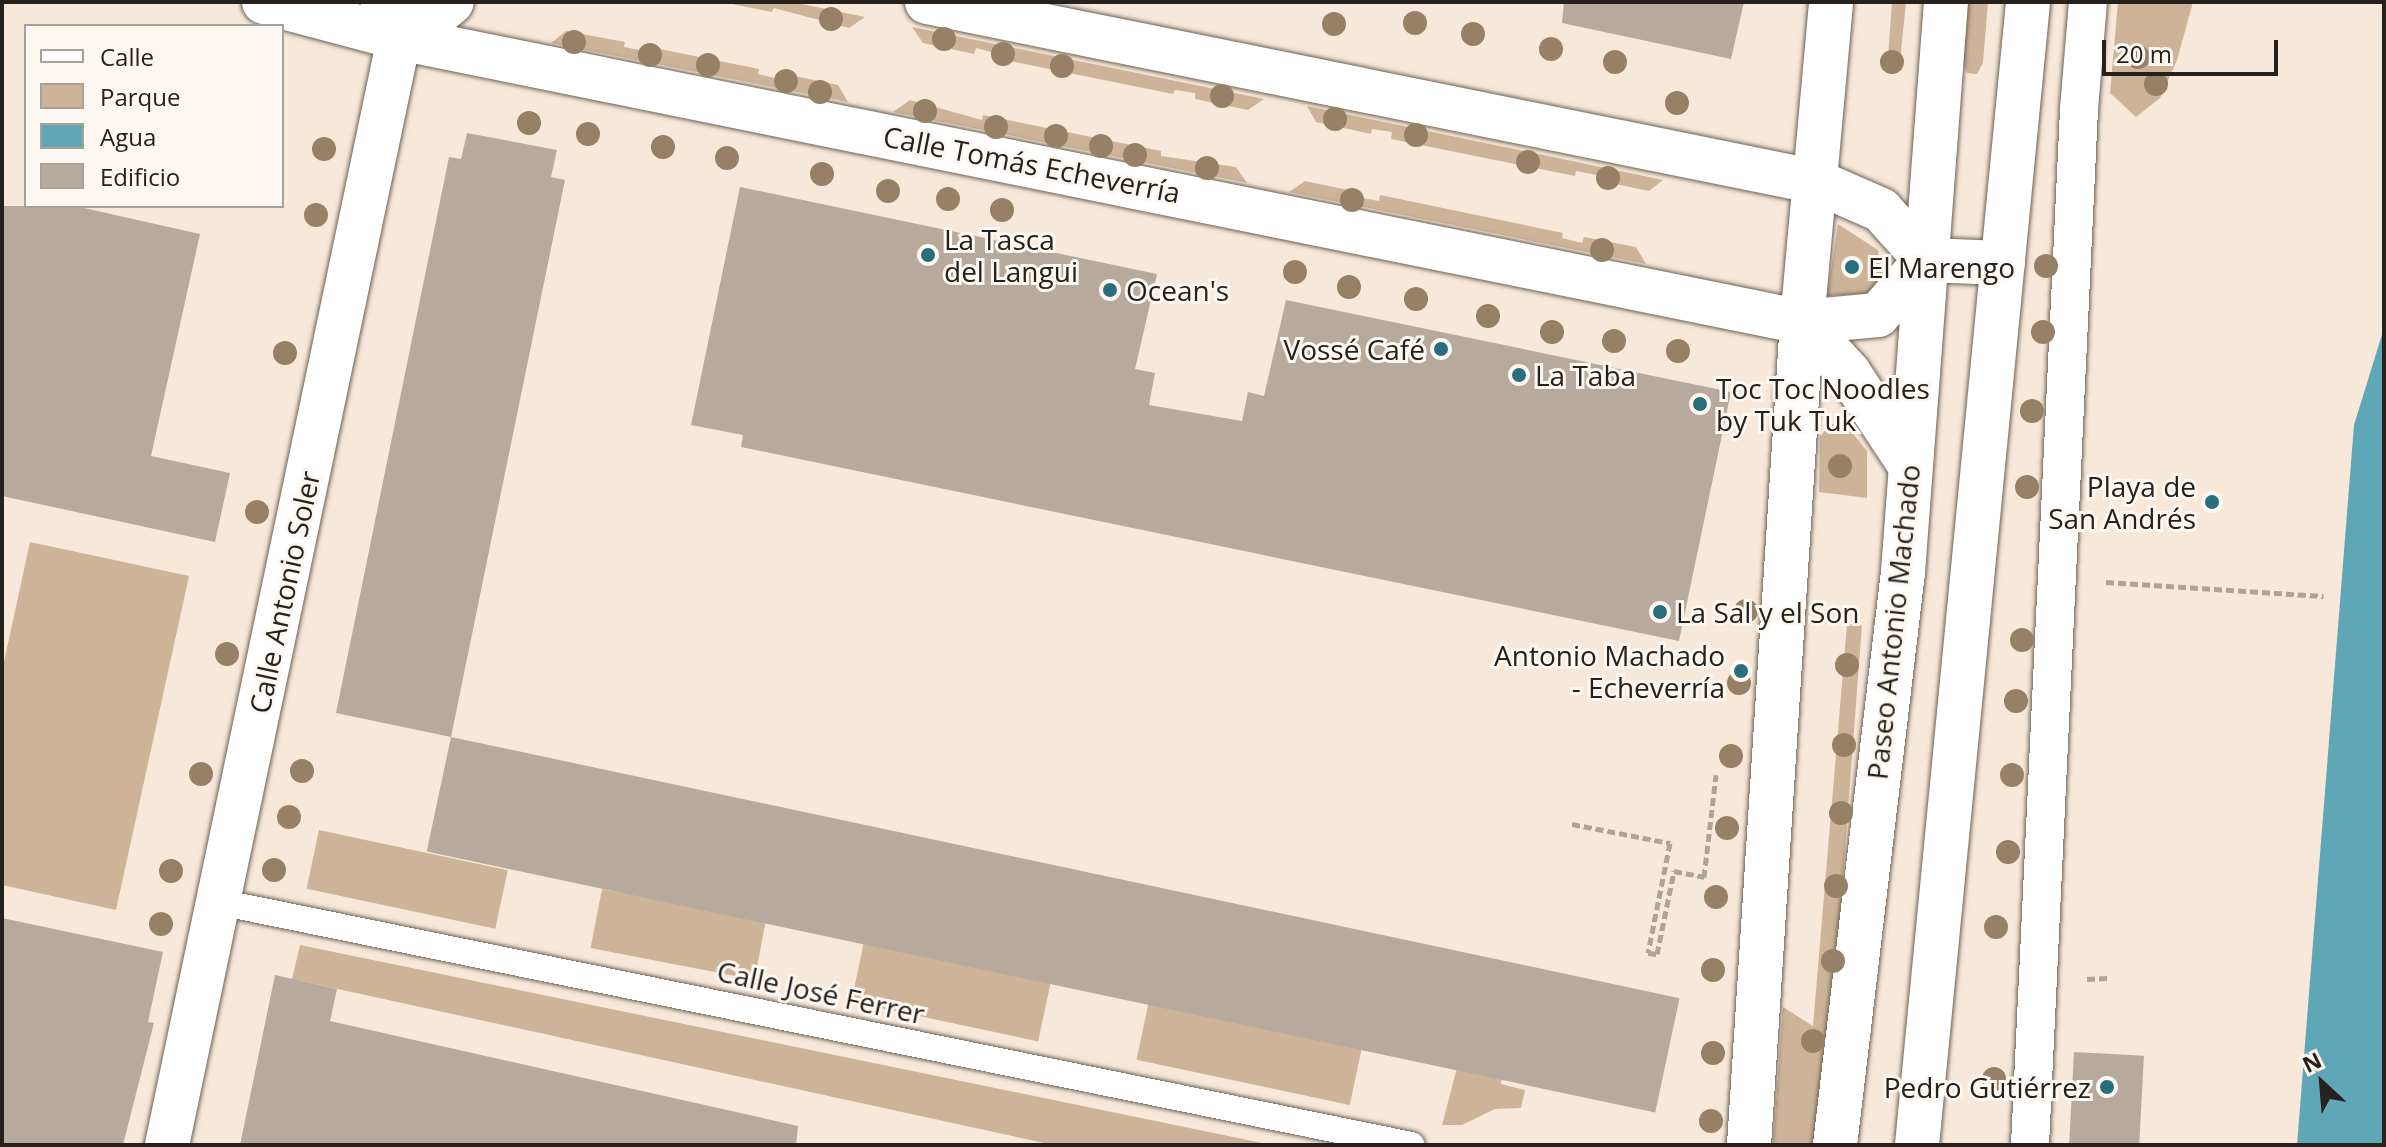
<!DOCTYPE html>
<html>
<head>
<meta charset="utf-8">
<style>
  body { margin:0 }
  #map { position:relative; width:2386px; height:1147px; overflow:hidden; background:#f7e8d9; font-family:"Open Sans",sans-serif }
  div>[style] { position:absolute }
  .green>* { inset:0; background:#cdb499; transform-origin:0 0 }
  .water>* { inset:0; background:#5fa6b6 }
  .building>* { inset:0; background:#b7aa9c; transform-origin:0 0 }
  .path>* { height:5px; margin-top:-2.5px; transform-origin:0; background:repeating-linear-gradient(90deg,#aea397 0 8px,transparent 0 12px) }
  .roads { filter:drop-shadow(0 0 2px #6d6154) drop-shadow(0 0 2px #6d6154) }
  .service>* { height:26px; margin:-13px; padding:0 13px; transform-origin:13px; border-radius:13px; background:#fff }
  .pedestrian>* { height:38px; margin:-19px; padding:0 19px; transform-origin:19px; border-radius:19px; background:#fff }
  .minor>* { height:44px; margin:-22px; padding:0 22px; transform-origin:22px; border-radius:22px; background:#fff }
  .tertiary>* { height:44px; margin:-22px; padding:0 22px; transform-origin:22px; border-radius:22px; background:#fff }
  .primary>* { height:44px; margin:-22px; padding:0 22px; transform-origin:22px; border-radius:22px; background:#fff }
  .trees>* { width:24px; height:24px; margin:-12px; border-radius:50%; background:#968166 }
  .dots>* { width:22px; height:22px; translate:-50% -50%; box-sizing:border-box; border:4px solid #fdf7f1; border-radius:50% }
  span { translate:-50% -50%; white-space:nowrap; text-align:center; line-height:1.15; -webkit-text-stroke:6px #fdf7f1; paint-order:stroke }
  .street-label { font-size:28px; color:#26211c }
  .poi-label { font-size:28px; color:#26211c }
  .left { translate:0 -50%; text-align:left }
  .right { translate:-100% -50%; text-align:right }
  .frame { position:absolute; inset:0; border:4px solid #26211c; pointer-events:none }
  .legend { position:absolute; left:24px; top:24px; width:260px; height:184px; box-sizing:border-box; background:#fdf7f1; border:2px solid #a7a19c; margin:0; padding:10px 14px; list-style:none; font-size:24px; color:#26211c }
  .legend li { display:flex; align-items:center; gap:16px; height:40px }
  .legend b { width:40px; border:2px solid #a7a19c }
  .north { position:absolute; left:2282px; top:1043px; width:80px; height:80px; -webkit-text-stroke:6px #fdf7f1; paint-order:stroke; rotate:334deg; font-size:22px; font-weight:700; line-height:32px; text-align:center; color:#26211c }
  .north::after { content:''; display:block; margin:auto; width:28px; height:36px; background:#26211c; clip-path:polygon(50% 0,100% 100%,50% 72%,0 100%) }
  .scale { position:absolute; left:2102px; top:40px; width:176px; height:36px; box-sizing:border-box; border:4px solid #26211c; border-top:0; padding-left:10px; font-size:24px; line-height:28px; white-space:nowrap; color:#26211c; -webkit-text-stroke:6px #fdf7f1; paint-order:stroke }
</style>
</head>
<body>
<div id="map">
  <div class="green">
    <i style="clip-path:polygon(722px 2px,792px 2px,865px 17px,849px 28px,774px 8px,772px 12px)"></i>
    <i style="clip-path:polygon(1892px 2px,1906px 2px,1899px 71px,1887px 70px)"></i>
    <i style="clip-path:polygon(1968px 2px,1988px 2px,1983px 63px,1977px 74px,1967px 73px,1963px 63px)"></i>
    <i style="clip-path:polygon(2118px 2px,2193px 2px,2177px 60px,2160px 98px,2136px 117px,2110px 93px)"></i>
    <i style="clip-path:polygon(912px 27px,1264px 99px,1248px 110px,1195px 99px,1195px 93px,1175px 90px,1173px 94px,995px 58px,995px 53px,976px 48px,974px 54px,923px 43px)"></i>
    <i style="clip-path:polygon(566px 31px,625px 42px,624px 47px,644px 51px,645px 46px,759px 69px,758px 74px,779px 79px,780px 73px,838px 85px,848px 102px,551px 43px)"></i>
    <i style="clip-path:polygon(910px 100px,982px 120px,983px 115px,1161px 151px,1161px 156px,1236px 167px,1247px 183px,893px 112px)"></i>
    <i style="clip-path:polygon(1307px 106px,1663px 180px,1649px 191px,1596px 180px,1597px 175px,1576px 171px,1575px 176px,1391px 139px,1392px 132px,1372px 129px,1371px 134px,1316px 122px)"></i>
    <i style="clip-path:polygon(1305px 181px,1358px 192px,1357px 197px,1379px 201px,1380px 195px,1563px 233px,1562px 238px,1582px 243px,1584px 237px,1636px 247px,1646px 264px,1289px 192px)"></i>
    <i style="clip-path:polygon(1838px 224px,1878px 250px,1882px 275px,1870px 293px,1827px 296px)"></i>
    <i style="clip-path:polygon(1830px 424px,1846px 425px,1867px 451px,1867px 498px,1819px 492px,1820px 437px)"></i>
    <i style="clip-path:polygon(30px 542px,189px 576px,116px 910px,2px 885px,2px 671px)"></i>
    <i style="clip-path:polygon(1847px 624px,1862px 625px,1835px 981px,1814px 1145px,1773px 1145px,1783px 1007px,1813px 1026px)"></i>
    <i style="left:319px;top:830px;width:193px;height:60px;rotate:12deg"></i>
    <i style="left:602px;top:889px;width:167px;height:60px;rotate:11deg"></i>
    <i style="left:864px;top:942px;width:191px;height:61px;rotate:12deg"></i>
    <i style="clip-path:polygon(300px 945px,1272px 1145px,1053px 1145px,292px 979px)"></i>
    <i style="left:1149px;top:1001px;width:218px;height:60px;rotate:12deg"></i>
    <i style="clip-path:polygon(1458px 1064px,1502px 1073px,1501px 1084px,1525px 1090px,1521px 1108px,1495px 1109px,1462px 1125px,1442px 1125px)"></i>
  </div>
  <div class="water">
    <i style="clip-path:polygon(2384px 328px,2384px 1145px,2297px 1145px,2354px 425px)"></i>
  </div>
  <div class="building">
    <i style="clip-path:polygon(1564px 2px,1744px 2px,1731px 59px,1562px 23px)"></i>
    <i style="clip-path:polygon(467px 133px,557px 150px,551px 177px,565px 180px,451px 737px,336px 713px,449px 157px,461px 159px)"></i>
    <i style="clip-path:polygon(740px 187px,1157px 274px,1135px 369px,1155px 373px,1149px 405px,1242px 421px,1248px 392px,1264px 396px,1286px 300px,1731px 392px,1679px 641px,741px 447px,743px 435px,691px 425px)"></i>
    <i style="clip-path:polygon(2px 206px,75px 206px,200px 234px,151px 456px,230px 473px,215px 542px,2px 496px)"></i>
    <i style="left:451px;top:737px;width:1256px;height:117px;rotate:12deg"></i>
    <i style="clip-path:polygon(2px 918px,163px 952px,148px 1022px,154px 1023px,123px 1145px,2px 1145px)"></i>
    <i style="clip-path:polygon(275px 975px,337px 989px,330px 1021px,798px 1126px,796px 1145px,240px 1145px)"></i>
    <i style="left:2074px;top:1052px;width:70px;height:93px;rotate:3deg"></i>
  </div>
  <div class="path">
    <i style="left:2106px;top:582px;width:218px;rotate:3.7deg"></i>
    <i style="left:1572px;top:824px;width:100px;rotate:11deg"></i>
    <i style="left:1670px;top:843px;width:112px;rotate:101.3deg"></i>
    <i style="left:1648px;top:953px;width:9px;rotate:6deg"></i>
    <i style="left:1657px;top:954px;width:85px;rotate:-78.4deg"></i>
    <i style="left:1674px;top:871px;width:31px;rotate:11deg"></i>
    <i style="left:1704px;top:877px;width:103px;rotate:-83.3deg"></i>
    <i style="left:2087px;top:979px;width:21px;rotate:-3deg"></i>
  </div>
  <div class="roads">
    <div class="service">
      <i style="left:219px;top:902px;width:1217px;rotate:11.52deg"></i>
    </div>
    <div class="pedestrian">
      <i style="left:2030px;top:1145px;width:1037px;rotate:-87.29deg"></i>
      <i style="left:2079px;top:109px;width:107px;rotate:-85.2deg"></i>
    </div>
    <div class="minor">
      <i style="left:167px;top:1145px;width:1131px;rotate:-78.16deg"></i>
    </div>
    <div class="tertiary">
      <i style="left:264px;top:2px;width:140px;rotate:14.9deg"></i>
      <i style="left:399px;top:38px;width:1431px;rotate:11.44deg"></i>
      <i style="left:927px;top:2px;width:908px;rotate:11.43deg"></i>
      <i style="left:381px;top:13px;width:22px;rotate:21deg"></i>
      <i style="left:402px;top:21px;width:32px;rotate:-7deg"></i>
      <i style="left:434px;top:17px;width:23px;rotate:-40deg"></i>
    </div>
    <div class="primary">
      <i style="left:1817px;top:182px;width:70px;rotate:23.6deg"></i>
      <i style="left:1881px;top:210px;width:67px;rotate:48deg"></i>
      <i style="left:1926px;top:260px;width:77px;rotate:2.2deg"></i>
      <i style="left:1802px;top:322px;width:69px;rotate:47.3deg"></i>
      <i style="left:1849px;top:373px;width:109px;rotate:56.6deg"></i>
      <i style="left:1802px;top:322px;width:76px;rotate:-5.3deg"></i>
      <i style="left:1878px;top:315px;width:73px;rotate:-48.9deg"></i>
      <i style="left:1749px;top:1145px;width:825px;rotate:-86.32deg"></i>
      <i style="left:1802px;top:322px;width:321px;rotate:-84.8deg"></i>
      <i style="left:1835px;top:1145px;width:577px;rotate:-83.23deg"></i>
      <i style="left:1903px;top:572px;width:572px;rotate:-85.69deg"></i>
      <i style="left:1917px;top:1145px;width:1148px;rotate:-84.45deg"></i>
    </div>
  </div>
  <div class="trees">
    <i style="left:831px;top:19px"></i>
    <i style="left:1415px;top:23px"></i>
    <i style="left:1334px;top:24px"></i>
    <i style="left:1473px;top:34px"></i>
    <i style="left:944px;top:39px"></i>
    <i style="left:574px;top:42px"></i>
    <i style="left:1551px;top:49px"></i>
    <i style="left:1003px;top:54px"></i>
    <i style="left:650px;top:55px"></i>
    <i style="left:2138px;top:57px"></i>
    <i style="left:1615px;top:62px"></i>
    <i style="left:1892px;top:62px"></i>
    <i style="left:708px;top:65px"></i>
    <i style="left:1062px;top:66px"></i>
    <i style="left:786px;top:81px"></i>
    <i style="left:2156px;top:84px"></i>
    <i style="left:820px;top:92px"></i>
    <i style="left:1222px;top:96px"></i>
    <i style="left:1677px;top:103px"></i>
    <i style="left:925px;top:111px"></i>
    <i style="left:1335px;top:119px"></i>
    <i style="left:529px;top:123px"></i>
    <i style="left:996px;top:127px"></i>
    <i style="left:588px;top:134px"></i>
    <i style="left:1416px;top:135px"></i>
    <i style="left:1056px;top:136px"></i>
    <i style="left:1101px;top:146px"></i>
    <i style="left:663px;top:147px"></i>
    <i style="left:324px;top:149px"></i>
    <i style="left:1135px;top:155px"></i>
    <i style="left:727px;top:158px"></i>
    <i style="left:1528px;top:162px"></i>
    <i style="left:1207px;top:168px"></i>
    <i style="left:822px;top:174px"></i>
    <i style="left:1608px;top:178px"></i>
    <i style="left:888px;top:191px"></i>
    <i style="left:948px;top:199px"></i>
    <i style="left:1352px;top:200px"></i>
    <i style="left:1002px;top:210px"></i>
    <i style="left:316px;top:215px"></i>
    <i style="left:1602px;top:250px"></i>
    <i style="left:2046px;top:266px"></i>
    <i style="left:1295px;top:272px"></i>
    <i style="left:1349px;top:287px"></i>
    <i style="left:1416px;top:299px"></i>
    <i style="left:1488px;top:316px"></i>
    <i style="left:1552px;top:332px"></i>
    <i style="left:2043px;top:332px"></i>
    <i style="left:1614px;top:341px"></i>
    <i style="left:1678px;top:351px"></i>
    <i style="left:285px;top:353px"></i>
    <i style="left:2032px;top:411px"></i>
    <i style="left:1840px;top:466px"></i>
    <i style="left:2027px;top:487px"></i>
    <i style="left:257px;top:512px"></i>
    <i style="left:1746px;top:611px"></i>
    <i style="left:2022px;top:640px"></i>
    <i style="left:227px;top:654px"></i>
    <i style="left:1847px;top:665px"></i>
    <i style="left:1739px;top:683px"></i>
    <i style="left:2016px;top:701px"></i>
    <i style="left:1844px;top:745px"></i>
    <i style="left:1731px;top:756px"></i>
    <i style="left:302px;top:771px"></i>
    <i style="left:201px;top:774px"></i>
    <i style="left:2012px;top:775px"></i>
    <i style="left:1841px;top:813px"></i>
    <i style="left:289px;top:817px"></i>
    <i style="left:1727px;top:828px"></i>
    <i style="left:2008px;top:852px"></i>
    <i style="left:274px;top:870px"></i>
    <i style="left:171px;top:871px"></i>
    <i style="left:1836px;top:886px"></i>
    <i style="left:1716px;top:897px"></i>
    <i style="left:161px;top:924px"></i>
    <i style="left:1996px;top:927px"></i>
    <i style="left:1833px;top:961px"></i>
    <i style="left:1713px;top:970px"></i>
    <i style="left:1813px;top:1041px"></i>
    <i style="left:1713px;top:1053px"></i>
    <i style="left:1994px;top:1079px"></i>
    <i style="left:1711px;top:1121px"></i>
  </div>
  <div class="dots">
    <i style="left:928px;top:255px;background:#286e7c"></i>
    <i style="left:1852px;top:267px;background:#286e7c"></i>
    <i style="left:1110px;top:290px;background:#286e7c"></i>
    <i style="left:1441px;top:349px;background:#286e7c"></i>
    <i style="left:1519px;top:375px;background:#286e7c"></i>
    <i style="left:1700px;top:404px;background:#286e7c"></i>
    <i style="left:2212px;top:502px;background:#286e7c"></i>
    <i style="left:1660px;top:612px;background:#286e7c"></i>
    <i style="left:1741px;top:671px;background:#286e7c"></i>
    <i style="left:2107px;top:1087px;background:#286e7c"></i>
  </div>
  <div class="street-label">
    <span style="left:1032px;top:164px;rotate:11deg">Calle Tomás Echeverría</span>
    <span style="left:284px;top:592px;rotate:-78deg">Calle Antonio Soler</span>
    <span style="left:1893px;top:622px;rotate:-84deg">Paseo Antonio Machado</span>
    <span style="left:821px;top:992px;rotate:12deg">Calle José Ferrer</span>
  </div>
  <div class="poi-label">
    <span class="left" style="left:944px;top:255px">La Tasca<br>del Langui</span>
    <span class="left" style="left:1868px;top:267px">El Marengo</span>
    <span class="left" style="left:1126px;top:290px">Ocean's</span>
    <span class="right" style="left:1425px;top:349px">Vossé Café</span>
    <span class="left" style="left:1535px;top:375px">La Taba</span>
    <span class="left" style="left:1716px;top:404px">Toc Toc Noodles<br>by Tuk Tuk</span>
    <span class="right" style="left:2196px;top:502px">Playa de<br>San Andrés</span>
    <span class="left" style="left:1676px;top:612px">La Sal y el Son</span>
    <span class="right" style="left:1725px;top:671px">Antonio Machado<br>- Echeverría</span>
    <span class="right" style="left:2091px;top:1087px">Pedro Gutiérrez</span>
  </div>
  <div class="frame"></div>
  <ul class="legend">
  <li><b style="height:10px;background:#fff"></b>Calle</li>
  <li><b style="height:22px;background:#cdb499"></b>Parque</li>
  <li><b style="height:22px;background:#5fa6b6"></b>Agua</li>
  <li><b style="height:22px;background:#b7aa9c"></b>Edificio</li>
  </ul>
  <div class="north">N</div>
  <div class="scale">20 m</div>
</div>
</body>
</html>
